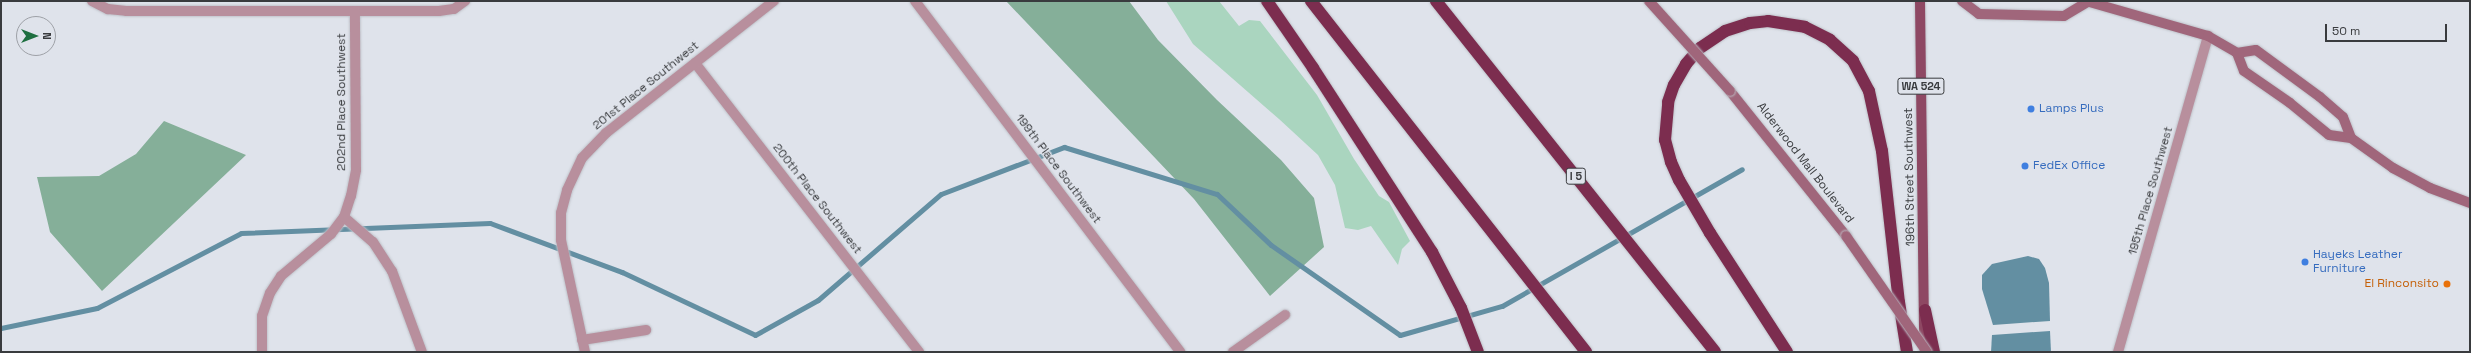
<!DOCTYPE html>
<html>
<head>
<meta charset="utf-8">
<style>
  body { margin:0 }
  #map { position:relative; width:2471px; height:353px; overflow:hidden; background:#dfe3eb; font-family:"Space Grotesk",sans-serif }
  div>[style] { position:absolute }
  .green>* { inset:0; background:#aad5bf }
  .forest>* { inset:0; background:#85af99 }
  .water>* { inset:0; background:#638fa2 }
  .stream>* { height:5px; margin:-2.5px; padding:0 2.5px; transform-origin:2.5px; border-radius:2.5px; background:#638fa2 }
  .roads { filter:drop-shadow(0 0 1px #bec1c8) drop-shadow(0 0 1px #bec1c8) }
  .minor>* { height:10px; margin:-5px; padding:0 5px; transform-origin:5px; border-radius:5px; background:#b88f9d }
  .secondary>* { height:10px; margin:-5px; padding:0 5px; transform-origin:5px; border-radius:5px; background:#a0667b }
  .primary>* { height:10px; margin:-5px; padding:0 5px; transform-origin:5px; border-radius:5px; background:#8e4863 }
  .motorway>* { height:12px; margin:-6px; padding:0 6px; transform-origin:6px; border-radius:6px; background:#7c2d4f }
  .bridges { filter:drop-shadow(0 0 1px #bec1c8) drop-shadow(0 0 1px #bec1c8) }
  .secondary-bridge>* { height:10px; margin:-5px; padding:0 5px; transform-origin:5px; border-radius:5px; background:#a0667b }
  .dots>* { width:11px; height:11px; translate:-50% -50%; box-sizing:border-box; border:2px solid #dfe3eb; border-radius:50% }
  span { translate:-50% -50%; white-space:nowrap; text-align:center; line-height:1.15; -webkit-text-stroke:3px #dfe3eb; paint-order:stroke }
  .shield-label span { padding:1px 3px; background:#dfe3eb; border:1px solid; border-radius:3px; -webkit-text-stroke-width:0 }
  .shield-label { font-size:11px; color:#393b3e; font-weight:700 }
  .street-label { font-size:12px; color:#393b3e }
  .shop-label { font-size:12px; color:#366cbe }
  .left { translate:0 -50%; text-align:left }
  .food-label { font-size:12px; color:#c56008 }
  .right { translate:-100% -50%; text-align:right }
  .frame { position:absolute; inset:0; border:2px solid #393b3e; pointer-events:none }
  .north { position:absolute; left:16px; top:16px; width:40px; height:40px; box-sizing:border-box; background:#dfe3eb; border:1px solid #9da0a6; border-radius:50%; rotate:90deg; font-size:11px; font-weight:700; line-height:16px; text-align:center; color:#393b3e }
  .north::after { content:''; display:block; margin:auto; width:14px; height:18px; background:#1e6f40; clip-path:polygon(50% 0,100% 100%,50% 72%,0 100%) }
  .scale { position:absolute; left:2325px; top:24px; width:122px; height:18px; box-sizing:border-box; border:2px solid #393b3e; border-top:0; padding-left:5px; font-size:12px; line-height:14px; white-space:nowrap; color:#393b3e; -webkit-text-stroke:3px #dfe3eb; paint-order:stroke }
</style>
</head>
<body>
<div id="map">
  <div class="green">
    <i style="clip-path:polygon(1166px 1px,1219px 1px,1239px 26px,1249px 20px,1260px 21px,1317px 95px,1354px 159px,1379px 196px,1389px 202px,1410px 241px,1402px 249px,1398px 265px,1371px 226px,1358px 230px,1345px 228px,1335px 185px,1318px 155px,1279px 119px,1193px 44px)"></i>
  </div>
  <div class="forest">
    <i style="clip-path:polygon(1006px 1px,1129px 1px,1158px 40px,1217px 100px,1281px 160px,1314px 198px,1324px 247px,1270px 296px,1194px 199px)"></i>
    <i style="clip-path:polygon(164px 121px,246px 155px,102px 291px,50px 232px,37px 177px,99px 176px,136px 154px)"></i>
  </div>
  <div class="water">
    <i style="clip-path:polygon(2028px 256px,2039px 259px,2045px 268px,2049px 283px,2050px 321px,1993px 325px,1982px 289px,1982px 275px,1992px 264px)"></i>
    <i style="clip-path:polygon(2050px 331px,2051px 352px,1991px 352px,1992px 335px)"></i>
  </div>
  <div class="stream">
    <i style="left:1px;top:328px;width:98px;rotate:-11.8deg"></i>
    <i style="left:97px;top:308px;width:162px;rotate:-27.5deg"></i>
    <i style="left:241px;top:233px;width:249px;rotate:-2.3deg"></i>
    <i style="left:490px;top:223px;width:141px;rotate:20.4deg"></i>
    <i style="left:622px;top:272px;width:147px;rotate:25.3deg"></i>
    <i style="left:755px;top:335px;width:72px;rotate:-29.1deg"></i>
    <i style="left:818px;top:300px;width:162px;rotate:-40.8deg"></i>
    <i style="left:941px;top:194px;width:132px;rotate:-20.9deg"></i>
    <i style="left:1064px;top:147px;width:160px;rotate:17.1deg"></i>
    <i style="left:1217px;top:194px;width:74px;rotate:43.4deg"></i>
    <i style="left:1271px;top:245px;width:157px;rotate:34.9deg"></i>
    <i style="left:1400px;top:335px;width:106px;rotate:-15.9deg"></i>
    <i style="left:1502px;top:306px;width:276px;rotate:-29.7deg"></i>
  </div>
  <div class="roads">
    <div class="minor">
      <i style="left:92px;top:1px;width:18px;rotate:27deg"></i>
      <i style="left:108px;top:9px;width:18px;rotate:6deg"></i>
      <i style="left:126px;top:11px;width:313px"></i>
      <i style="left:439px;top:11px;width:15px;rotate:-8deg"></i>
      <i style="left:454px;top:9px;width:14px;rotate:-36deg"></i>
      <i style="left:915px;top:1px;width:440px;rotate:52.9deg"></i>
      <i style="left:695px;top:63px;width:366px;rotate:52.2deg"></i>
      <i style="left:344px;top:217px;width:38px;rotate:41deg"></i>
      <i style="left:373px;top:242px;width:35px;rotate:57deg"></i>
      <i style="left:392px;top:271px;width:86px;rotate:69.7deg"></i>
      <i style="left:582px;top:340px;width:65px;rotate:-8.9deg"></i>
      <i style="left:262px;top:352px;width:36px;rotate:-90deg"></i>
      <i style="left:262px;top:316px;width:24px;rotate:-71deg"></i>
      <i style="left:270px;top:293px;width:20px;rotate:-57deg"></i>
      <i style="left:281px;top:276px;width:65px;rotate:-40deg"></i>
      <i style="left:331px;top:234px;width:21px;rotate:-53deg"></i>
      <i style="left:344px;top:217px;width:22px;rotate:-72deg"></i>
      <i style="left:351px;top:196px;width:26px;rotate:-79deg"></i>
      <i style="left:356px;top:170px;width:159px;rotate:-90.4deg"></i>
      <i style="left:585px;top:352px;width:115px;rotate:-102.1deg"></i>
      <i style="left:561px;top:240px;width:27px;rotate:-90deg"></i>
      <i style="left:561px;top:213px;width:24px;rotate:-75deg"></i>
      <i style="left:567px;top:190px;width:35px;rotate:-65deg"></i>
      <i style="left:582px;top:158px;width:35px;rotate:-46deg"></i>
      <i style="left:606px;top:133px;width:214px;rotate:-38.2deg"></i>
      <i style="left:1233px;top:352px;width:64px;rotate:-35.4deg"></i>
      <i style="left:2118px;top:352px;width:329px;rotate:-74.1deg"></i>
    </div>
    <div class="secondary">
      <i style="left:1962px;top:1px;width:21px;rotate:37deg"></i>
      <i style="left:1979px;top:14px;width:85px;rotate:1.3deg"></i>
      <i style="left:2064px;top:16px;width:27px;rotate:-31deg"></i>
      <i style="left:2086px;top:1px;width:127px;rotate:16deg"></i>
      <i style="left:2208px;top:36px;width:34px;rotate:30deg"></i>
      <i style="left:2237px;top:53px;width:19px;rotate:69deg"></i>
      <i style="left:2244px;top:71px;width:56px;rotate:34.8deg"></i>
      <i style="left:2290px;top:103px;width:50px;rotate:39.4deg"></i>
      <i style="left:2329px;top:135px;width:22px;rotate:8deg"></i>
      <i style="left:2351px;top:138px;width:52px;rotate:35.5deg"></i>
      <i style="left:2393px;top:168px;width:42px;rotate:28.4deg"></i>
      <i style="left:2430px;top:188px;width:43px;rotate:20.6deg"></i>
      <i style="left:2237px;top:53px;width:19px;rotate:-9deg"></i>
      <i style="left:2256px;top:50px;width:79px;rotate:36.3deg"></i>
      <i style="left:2320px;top:97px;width:30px;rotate:41deg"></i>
      <i style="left:2343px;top:117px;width:22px;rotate:69deg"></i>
      <i style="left:1730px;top:91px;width:186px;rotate:51.3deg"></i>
    </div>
    <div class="primary">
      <i style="left:1920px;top:1px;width:351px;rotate:89.3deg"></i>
    </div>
    <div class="motorway">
      <i style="left:1267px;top:1px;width:81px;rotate:55.5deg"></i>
      <i style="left:1313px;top:68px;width:219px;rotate:57.1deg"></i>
      <i style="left:1432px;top:252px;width:63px;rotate:62.6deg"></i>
      <i style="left:1461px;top:308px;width:47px;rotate:68.9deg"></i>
      <i style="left:1311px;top:1px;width:446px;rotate:51.9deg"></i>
      <i style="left:1436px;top:1px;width:448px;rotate:51.5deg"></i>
      <i style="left:1925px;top:310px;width:43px;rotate:77.9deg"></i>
      <i style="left:1787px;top:352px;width:142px;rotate:-122.9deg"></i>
      <i style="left:1710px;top:233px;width:61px;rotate:-120.3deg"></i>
      <i style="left:1679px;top:180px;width:20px;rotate:-114deg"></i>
      <i style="left:1671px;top:162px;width:23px;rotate:-105deg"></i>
      <i style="left:1665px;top:140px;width:38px;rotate:-85deg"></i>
      <i style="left:1668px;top:102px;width:18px;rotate:-71deg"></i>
      <i style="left:1674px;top:85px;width:24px;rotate:-60deg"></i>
      <i style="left:1686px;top:64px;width:21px;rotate:-49deg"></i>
      <i style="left:1700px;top:48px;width:30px;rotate:-34deg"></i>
      <i style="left:1725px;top:31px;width:26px;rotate:-18deg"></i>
      <i style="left:1750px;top:23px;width:18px;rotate:-6deg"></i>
      <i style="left:1768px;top:21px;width:37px;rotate:9deg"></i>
      <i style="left:1805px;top:27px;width:28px;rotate:27deg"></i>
      <i style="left:1830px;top:40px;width:31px;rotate:42deg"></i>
      <i style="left:1853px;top:61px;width:34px;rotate:62deg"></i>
      <i style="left:1869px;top:91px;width:61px;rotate:77.8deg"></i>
      <i style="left:1882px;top:151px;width:152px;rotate:83.6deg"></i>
      <i style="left:1899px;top:302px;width:51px;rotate:80.9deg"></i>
    </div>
  </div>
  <div class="bridges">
    <div class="secondary-bridge">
      <i style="left:1649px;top:1px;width:121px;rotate:48deg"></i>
      <i style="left:1846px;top:236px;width:141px;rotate:55.1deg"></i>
    </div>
  </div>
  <div class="dots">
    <i style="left:2031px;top:109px;background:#3f7fe0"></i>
    <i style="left:2025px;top:166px;background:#3f7fe0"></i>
    <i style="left:2305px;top:262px;background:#3f7fe0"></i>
    <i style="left:2447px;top:284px;background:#e8710a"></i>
  </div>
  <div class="shield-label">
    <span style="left:1921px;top:86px">WA 524</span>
    <span style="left:1576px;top:176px">I 5</span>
  </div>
  <div class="street-label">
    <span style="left:646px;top:86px;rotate:-39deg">201st Place Southwest</span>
    <span style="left:342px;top:102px;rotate:-90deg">202nd Place Southwest</span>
    <span style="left:1805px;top:163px;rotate:52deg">Alderwood Mall Boulevard</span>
    <span style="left:1058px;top:169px;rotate:53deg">199th Place Southwest</span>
    <span style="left:1910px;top:177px;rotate:-91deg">196th Street Southwest</span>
    <span style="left:2151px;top:191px;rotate:-74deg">195th Place Southwest</span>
    <span style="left:817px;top:199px;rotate:52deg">200th Place Southwest</span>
  </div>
  <div class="shop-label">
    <span class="left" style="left:2039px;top:109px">Lamps Plus</span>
    <span class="left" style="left:2033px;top:166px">FedEx Office</span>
    <span class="left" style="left:2313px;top:262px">Hayeks Leather<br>Furniture</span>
  </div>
  <div class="food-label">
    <span class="right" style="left:2439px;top:284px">El Rinconsito</span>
  </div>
  <div class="frame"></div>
  <div class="north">N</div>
  <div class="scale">50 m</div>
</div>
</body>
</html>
